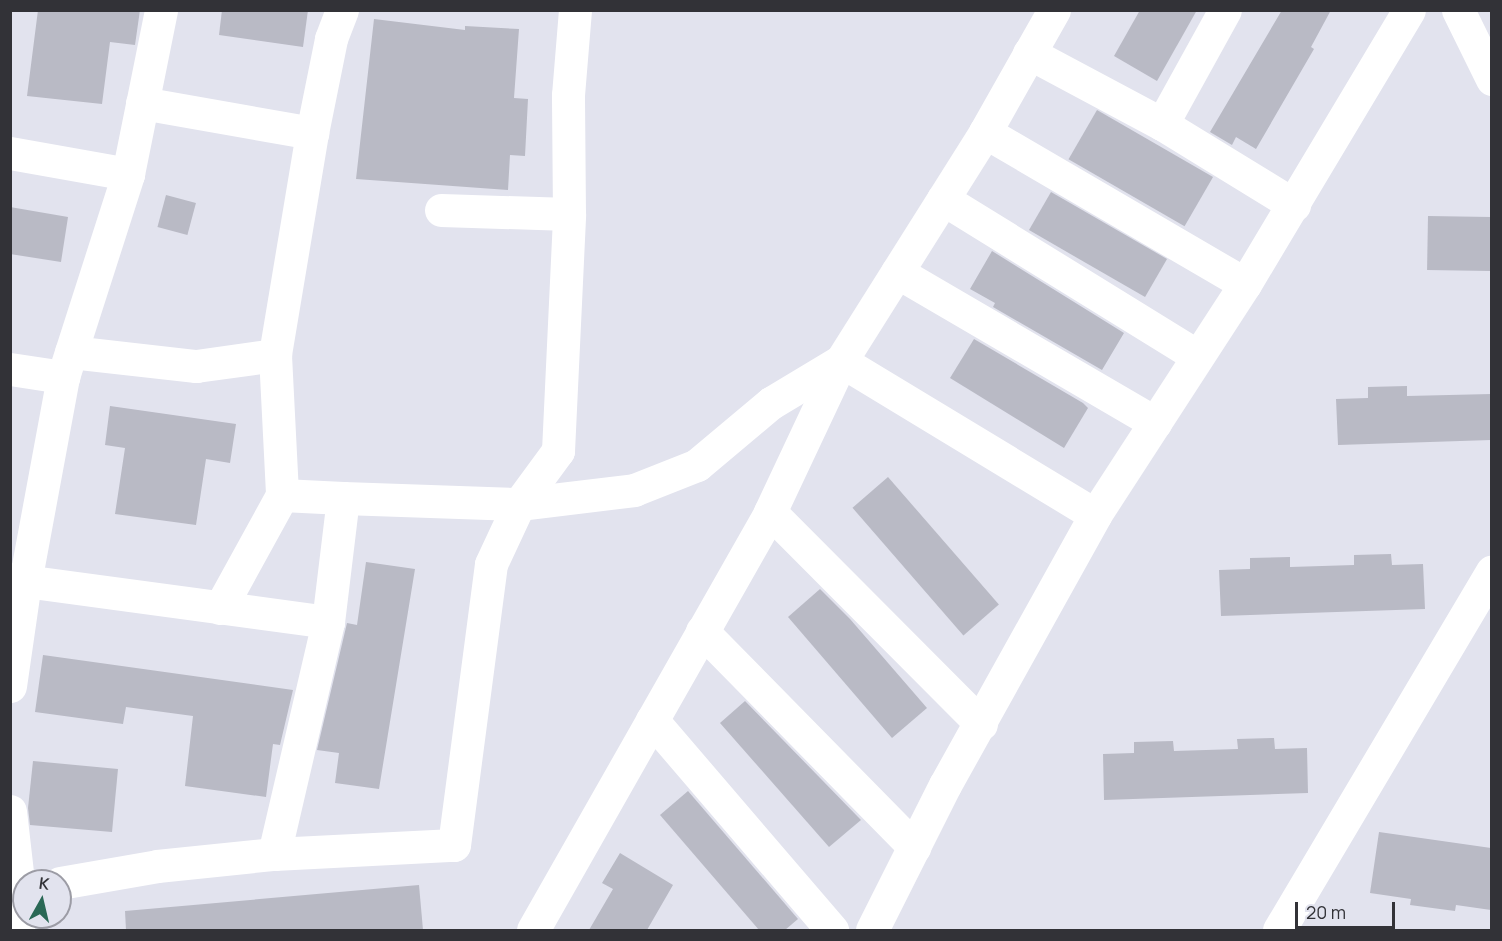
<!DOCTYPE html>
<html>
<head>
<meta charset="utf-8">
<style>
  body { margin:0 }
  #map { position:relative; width:1502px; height:941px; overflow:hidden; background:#e2e3ee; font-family:Manrope,sans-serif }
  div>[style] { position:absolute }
  .building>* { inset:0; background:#b9bac5; transform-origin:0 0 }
  .minor>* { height:33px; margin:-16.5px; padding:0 16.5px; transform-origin:16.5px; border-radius:16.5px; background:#fff }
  span { translate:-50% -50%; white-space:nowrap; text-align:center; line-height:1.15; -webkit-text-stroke:6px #e2e3ee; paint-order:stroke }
  .frame { position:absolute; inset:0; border:12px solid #323237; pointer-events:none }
  .north { position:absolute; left:12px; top:869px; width:60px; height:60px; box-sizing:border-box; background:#e2e3ee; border:2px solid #9c9ca5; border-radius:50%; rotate:8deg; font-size:16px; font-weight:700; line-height:24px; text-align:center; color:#323237 }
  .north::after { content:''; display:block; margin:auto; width:21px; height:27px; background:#2a6855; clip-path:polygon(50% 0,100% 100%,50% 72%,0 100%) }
  .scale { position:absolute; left:1295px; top:902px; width:100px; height:27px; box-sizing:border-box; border:3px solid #323237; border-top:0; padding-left:8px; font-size:18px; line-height:21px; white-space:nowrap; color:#323237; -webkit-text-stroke:4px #e2e3ee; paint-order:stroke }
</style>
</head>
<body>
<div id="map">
  <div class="building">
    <i style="clip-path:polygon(38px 10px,140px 10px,135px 45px,110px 42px,102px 104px,27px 96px)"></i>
    <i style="clip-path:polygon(222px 10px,308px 10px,303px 47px,219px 35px)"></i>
    <i style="clip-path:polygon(1140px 10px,1197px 10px,1157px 81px,1114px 56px)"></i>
    <i style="clip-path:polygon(1282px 10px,1331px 10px,1311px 47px,1314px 49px,1256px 149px,1236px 137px,1232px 145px,1210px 132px)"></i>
    <i style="clip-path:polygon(374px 19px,465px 30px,465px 26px,519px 29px,514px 98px,528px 99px,525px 156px,510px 155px,508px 190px,356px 179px)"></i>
    <i style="left:1097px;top:110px;width:134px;height:57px;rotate:30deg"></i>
    <i style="left:1051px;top:192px;width:134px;height:44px;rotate:30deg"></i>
    <i style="left:166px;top:195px;width:31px;height:33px;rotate:15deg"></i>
    <i style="clip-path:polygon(10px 207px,68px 217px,61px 262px,10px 254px)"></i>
    <i style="left:1428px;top:216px;width:63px;height:54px;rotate:1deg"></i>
    <i style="clip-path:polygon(992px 251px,1124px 333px,1102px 370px,993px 307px,995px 303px,970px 289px)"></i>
    <i style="clip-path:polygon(974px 339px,1083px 403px,1088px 408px,1064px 448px,950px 378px)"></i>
    <i style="clip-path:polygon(1407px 386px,1407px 396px,1491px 394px,1491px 440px,1338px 445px,1336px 399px,1368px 398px,1368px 387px)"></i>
    <i style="clip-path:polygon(110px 406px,236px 424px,230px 463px,206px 459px,196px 525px,115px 514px,125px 448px,105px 445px)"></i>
    <i style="left:888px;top:477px;width:169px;height:47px;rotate:49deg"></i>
    <i style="clip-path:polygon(1391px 554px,1392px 565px,1423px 564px,1425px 609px,1221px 616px,1219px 570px,1250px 569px,1250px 558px,1290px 557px,1290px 567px,1354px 565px,1354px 555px)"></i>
    <i style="clip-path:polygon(366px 562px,415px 569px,379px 789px,335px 783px,339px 753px,317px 750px,347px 623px,357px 625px)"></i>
    <i style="clip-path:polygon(820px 589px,850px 619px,927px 708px,892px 738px,788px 617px)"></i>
    <i style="clip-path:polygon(43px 655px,293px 690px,280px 745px,273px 744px,266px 797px,185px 786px,193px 716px,126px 707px,123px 724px,35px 712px)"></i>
    <i style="clip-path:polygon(745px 701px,861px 820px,829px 847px,720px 723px)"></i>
    <i style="clip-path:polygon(1274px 738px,1275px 749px,1307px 748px,1308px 793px,1104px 800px,1103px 754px,1134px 753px,1134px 742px,1173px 741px,1174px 751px,1238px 749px,1237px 739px)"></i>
    <i style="clip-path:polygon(33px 761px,118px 769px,112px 832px,30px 825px,28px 808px)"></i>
    <i style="clip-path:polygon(688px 791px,798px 919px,785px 930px,759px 930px,660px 815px)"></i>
    <i style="clip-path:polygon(1379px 832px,1491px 848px,1491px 910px,1456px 905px,1455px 911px,1410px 905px,1411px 899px,1370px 893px)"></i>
    <i style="clip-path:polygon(620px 853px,673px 885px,647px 930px,589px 930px,613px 889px,602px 883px)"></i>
    <i style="clip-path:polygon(419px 885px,423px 930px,126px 930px,125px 911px)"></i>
  </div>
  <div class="minor">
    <i style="left:342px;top:10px;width:31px;rotate:111deg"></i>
    <i style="left:331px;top:39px;width:96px;rotate:101.4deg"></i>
    <i style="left:312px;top:133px;width:225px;rotate:99.5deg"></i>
    <i style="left:275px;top:355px;width:140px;rotate:87.1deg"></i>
    <i style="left:282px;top:495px;width:61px;rotate:2.8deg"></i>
    <i style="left:1458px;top:10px;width:77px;rotate:63.8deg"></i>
    <i style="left:1029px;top:53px;width:151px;rotate:28.1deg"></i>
    <i style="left:1162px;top:124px;width:155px;rotate:31.5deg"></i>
    <i style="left:142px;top:103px;width:173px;rotate:10deg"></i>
    <i style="left:1162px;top:124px;width:130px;rotate:-61.1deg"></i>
    <i style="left:985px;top:132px;width:301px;rotate:30.3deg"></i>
    <i style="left:10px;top:153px;width:120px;rotate:10.1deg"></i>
    <i style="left:943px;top:199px;width:299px;rotate:31.7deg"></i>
    <i style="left:441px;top:210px;width:128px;rotate:1.8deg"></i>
    <i style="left:897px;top:272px;width:299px;rotate:30.3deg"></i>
    <i style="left:71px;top:352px;width:126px;rotate:6.4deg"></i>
    <i style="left:196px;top:366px;width:80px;rotate:-7.9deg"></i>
    <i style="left:10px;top:369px;width:54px;rotate:8.6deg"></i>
    <i style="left:770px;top:512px;width:299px;rotate:45.1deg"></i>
    <i style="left:10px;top:579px;width:321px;rotate:7.7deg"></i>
    <i style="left:328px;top:622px;width:125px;rotate:-83.1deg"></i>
    <i style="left:343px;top:498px;width:176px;rotate:2deg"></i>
    <i style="left:519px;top:504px;width:116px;rotate:-6.9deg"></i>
    <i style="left:634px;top:490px;width:68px;rotate:-21.6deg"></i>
    <i style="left:697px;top:465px;width:97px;rotate:-40deg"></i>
    <i style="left:771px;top:403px;width:82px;rotate:-31deg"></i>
    <i style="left:841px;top:361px;width:297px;rotate:31.2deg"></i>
    <i style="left:220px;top:608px;width:129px;rotate:-61.2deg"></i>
    <i style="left:702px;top:631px;width:303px;rotate:45.5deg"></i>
    <i style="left:10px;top:686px;width:105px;rotate:-81.8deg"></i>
    <i style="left:25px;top:582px;width:208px;rotate:-79.5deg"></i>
    <i style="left:63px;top:377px;width:213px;rotate:-72.2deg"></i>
    <i style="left:128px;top:174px;width:167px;rotate:-78.6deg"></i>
    <i style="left:652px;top:720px;width:277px;rotate:49.4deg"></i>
    <i style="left:10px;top:811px;width:80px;rotate:83.5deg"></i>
    <i style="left:19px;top:890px;width:40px;rotate:91.4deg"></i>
    <i style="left:274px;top:854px;width:238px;rotate:-76.9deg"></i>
    <i style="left:60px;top:883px;width:98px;rotate:-9.9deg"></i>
    <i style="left:157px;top:866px;width:118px;rotate:-5.9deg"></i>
    <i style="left:274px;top:854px;width:180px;rotate:-2.9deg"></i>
    <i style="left:454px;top:845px;width:283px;rotate:-82.5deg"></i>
    <i style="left:491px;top:564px;width:66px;rotate:-65deg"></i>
    <i style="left:519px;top:504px;width:66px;rotate:-53.7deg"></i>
    <i style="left:558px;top:451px;width:237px;rotate:-87.3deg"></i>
    <i style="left:569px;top:214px;width:119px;rotate:-90.5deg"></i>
    <i style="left:568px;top:95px;width:85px;rotate:-85.3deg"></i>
    <i style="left:533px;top:930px;width:481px;rotate:-60.4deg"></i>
    <i style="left:770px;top:512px;width:167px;rotate:-64.8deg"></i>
    <i style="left:841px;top:361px;width:271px;rotate:-57.8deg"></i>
    <i style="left:985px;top:132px;width:140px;rotate:-60.5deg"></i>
    <i style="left:872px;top:930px;width:162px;rotate:-63.3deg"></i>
    <i style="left:945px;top:785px;width:309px;rotate:-60.9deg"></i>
    <i style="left:1095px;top:515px;width:275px;rotate:-57deg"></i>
    <i style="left:1245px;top:284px;width:319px;rotate:-59.1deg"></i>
    <i style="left:1279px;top:930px;width:417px;rotate:-59.3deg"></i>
  </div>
  <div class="frame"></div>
  <div class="north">K</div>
  <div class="scale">20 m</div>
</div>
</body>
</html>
